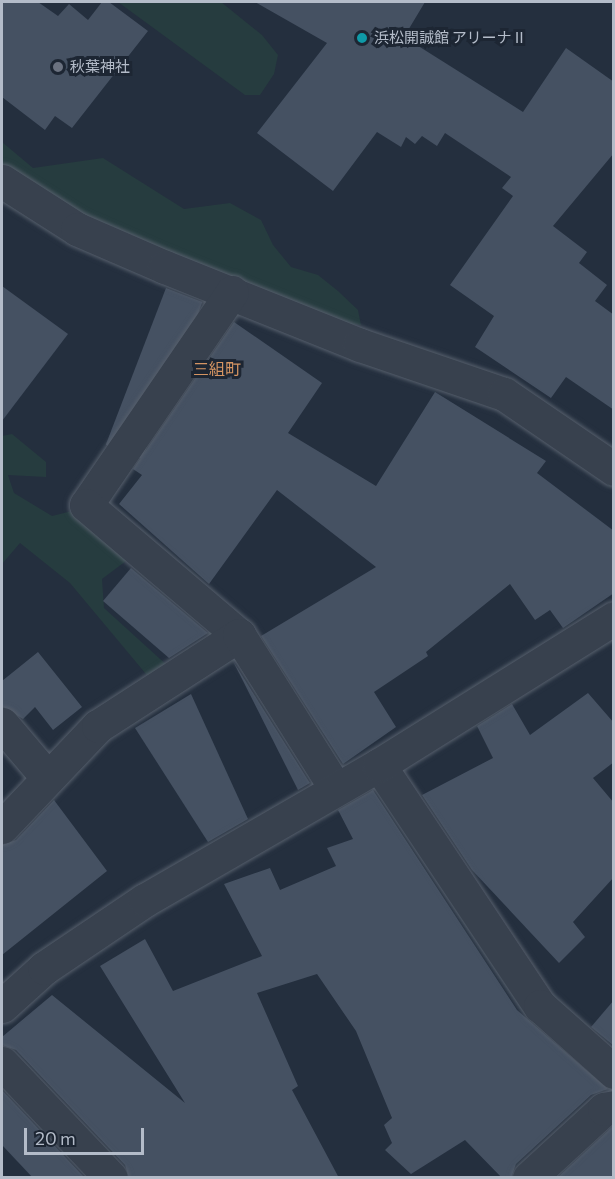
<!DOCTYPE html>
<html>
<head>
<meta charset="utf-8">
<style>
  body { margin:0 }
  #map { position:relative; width:615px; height:1179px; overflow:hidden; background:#242f3e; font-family:Commissioner,"Noto Sans JP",sans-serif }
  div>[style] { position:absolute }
  .green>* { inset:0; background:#263c3f }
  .building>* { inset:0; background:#455162; transform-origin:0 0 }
  .roads { filter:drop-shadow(0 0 2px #565f6c) drop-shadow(0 0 2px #565f6c) }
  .minor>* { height:33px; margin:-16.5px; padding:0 16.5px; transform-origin:16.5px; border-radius:16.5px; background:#38414e }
  .dots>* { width:16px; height:16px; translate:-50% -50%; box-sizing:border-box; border:3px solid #1d2633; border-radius:50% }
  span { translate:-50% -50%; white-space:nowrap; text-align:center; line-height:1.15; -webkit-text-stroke:6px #1d2633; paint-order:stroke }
  .poi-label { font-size:15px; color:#b4bcc9 }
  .left { translate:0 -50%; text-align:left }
  .neighbourhood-label { font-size:16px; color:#d59563 }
  .frame { position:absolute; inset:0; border:3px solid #b4bcc9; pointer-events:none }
  .scale { position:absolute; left:24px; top:1128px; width:120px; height:27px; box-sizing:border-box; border:3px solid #b4bcc9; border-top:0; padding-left:8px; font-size:18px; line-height:21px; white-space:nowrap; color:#b4bcc9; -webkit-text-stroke:4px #1d2633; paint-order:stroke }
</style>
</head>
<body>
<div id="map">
  <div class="green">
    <i style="clip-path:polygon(118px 2px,221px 2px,262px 35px,278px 55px,274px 74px,260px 95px,245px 95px)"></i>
    <i style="clip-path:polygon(2px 142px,33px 168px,103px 158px,184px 209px,230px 203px,261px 220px,273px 245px,291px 267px,318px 275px,338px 291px,358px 310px,361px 325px,334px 323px,84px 217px,2px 164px)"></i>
    <i style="clip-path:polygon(12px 434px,46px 462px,46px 477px,8px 475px,14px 493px,52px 516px,80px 509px,130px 558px,102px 579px,104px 608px,170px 668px,151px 680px,70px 583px,20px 543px,2px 564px,2px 436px)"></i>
  </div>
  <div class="building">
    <i style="clip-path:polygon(2px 2px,38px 2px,58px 16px,69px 4px,88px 20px,102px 2px,109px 2px,148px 31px,72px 128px,55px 116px,45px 130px,2px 97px)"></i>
    <i style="clip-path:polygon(255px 2px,425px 2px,404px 37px,523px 112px,566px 48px,614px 82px,614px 153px,553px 226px,587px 252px,579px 263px,607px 285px,595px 301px,614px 315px,614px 410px,566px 377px,551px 398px,475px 347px,494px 316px,450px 285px,513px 196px,502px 188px,511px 177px,445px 133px,437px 146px,422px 136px,415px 144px,406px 137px,401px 147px,377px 132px,333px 191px,257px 133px,327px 43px)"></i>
    <i style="clip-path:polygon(2px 286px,68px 334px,2px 421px)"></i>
    <i style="left:166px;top:288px;width:39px;height:168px;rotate:21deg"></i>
    <i style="clip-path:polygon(234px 322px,322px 383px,288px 433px,376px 486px,435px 392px,546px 461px,537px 473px,614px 531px,614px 593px,563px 628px,550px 610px,535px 620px,510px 584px,426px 652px,428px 656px,374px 692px,396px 727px,343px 764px,261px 636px,376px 567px,277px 490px,209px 584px,119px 504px,142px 475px,133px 469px)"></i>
    <i style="clip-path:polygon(131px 568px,208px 633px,169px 658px,103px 601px)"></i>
    <i style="clip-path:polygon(38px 652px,82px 707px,53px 730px,35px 707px,23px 719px,2px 706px,2px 681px)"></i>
    <i style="clip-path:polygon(233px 661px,310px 783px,298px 790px)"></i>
    <i style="clip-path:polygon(588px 693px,614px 723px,614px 762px,593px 778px,614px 803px,614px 877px,573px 922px,585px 937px,559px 963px,472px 870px,422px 795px,493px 758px,477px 726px,512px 704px,530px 735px)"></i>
    <i style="clip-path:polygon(191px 694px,248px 819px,208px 842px,135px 728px)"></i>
    <i style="clip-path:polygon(373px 790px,517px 1010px,608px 1089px,591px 1095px,516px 1164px,511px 1178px,502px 1178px,465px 1140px,411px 1174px,385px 1150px,392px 1143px,384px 1125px,392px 1118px,356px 1031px,317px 974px,257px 993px,298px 1086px,292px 1090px,339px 1178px,129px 1178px,125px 1165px,16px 1050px,2px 1045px,2px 1037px,52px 995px,185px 1103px,100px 966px,145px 939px,173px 991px,262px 956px,224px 884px,270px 868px,280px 890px,336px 866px,327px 848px,353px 839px,338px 810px)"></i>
    <i style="clip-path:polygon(54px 800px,107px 871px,2px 955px,2px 845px,16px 840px)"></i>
    <i style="clip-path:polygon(614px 1000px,614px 1046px,591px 1027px)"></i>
    <i style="clip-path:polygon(2px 1090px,85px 1178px,33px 1178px,2px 1145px)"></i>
    <i style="clip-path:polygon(614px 1126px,614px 1178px,557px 1178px,613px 1126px)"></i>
  </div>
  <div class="roads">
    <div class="minor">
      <i style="left:2px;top:181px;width:89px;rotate:32.6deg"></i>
      <i style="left:77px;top:229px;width:96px;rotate:23.4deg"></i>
      <i style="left:165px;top:267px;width:210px;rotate:21.8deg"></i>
      <i style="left:360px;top:345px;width:152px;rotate:18.8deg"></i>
      <i style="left:504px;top:394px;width:133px;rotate:34.3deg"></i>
      <i style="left:232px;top:292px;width:258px;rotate:124.4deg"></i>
      <i style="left:86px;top:505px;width:201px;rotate:40.4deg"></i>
      <i style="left:2px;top:724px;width:70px;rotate:49.7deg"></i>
      <i style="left:379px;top:765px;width:290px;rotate:56.3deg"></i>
      <i style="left:540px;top:1006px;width:99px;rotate:41.7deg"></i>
      <i style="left:2px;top:827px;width:139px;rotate:-46.5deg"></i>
      <i style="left:98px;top:726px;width:168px;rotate:-32.8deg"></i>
      <i style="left:239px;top:635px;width:182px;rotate:57.8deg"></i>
      <i style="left:2px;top:1006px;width:57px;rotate:-42.1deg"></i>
      <i style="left:44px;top:968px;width:122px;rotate:-34deg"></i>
      <i style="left:145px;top:900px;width:270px;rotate:-30deg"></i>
      <i style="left:379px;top:765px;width:277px;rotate:-32deg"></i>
      <i style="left:2px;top:1063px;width:158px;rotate:46.5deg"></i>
      <i style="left:529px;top:1178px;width:102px;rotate:-42.6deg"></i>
      <i style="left:604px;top:1109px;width:10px;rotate:-11deg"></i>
    </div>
  </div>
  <div class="dots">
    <i style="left:362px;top:38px;background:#0f9aa8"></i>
    <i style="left:58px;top:67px;background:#6b7280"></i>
  </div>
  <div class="poi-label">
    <span class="left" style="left:374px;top:38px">浜松開誠館 アリーナⅡ</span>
    <span class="left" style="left:70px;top:67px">秋葉神社</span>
  </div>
  <div class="neighbourhood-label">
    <span style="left:217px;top:369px">三組町</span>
  </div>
  <div class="frame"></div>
  <div class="scale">20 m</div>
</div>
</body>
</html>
